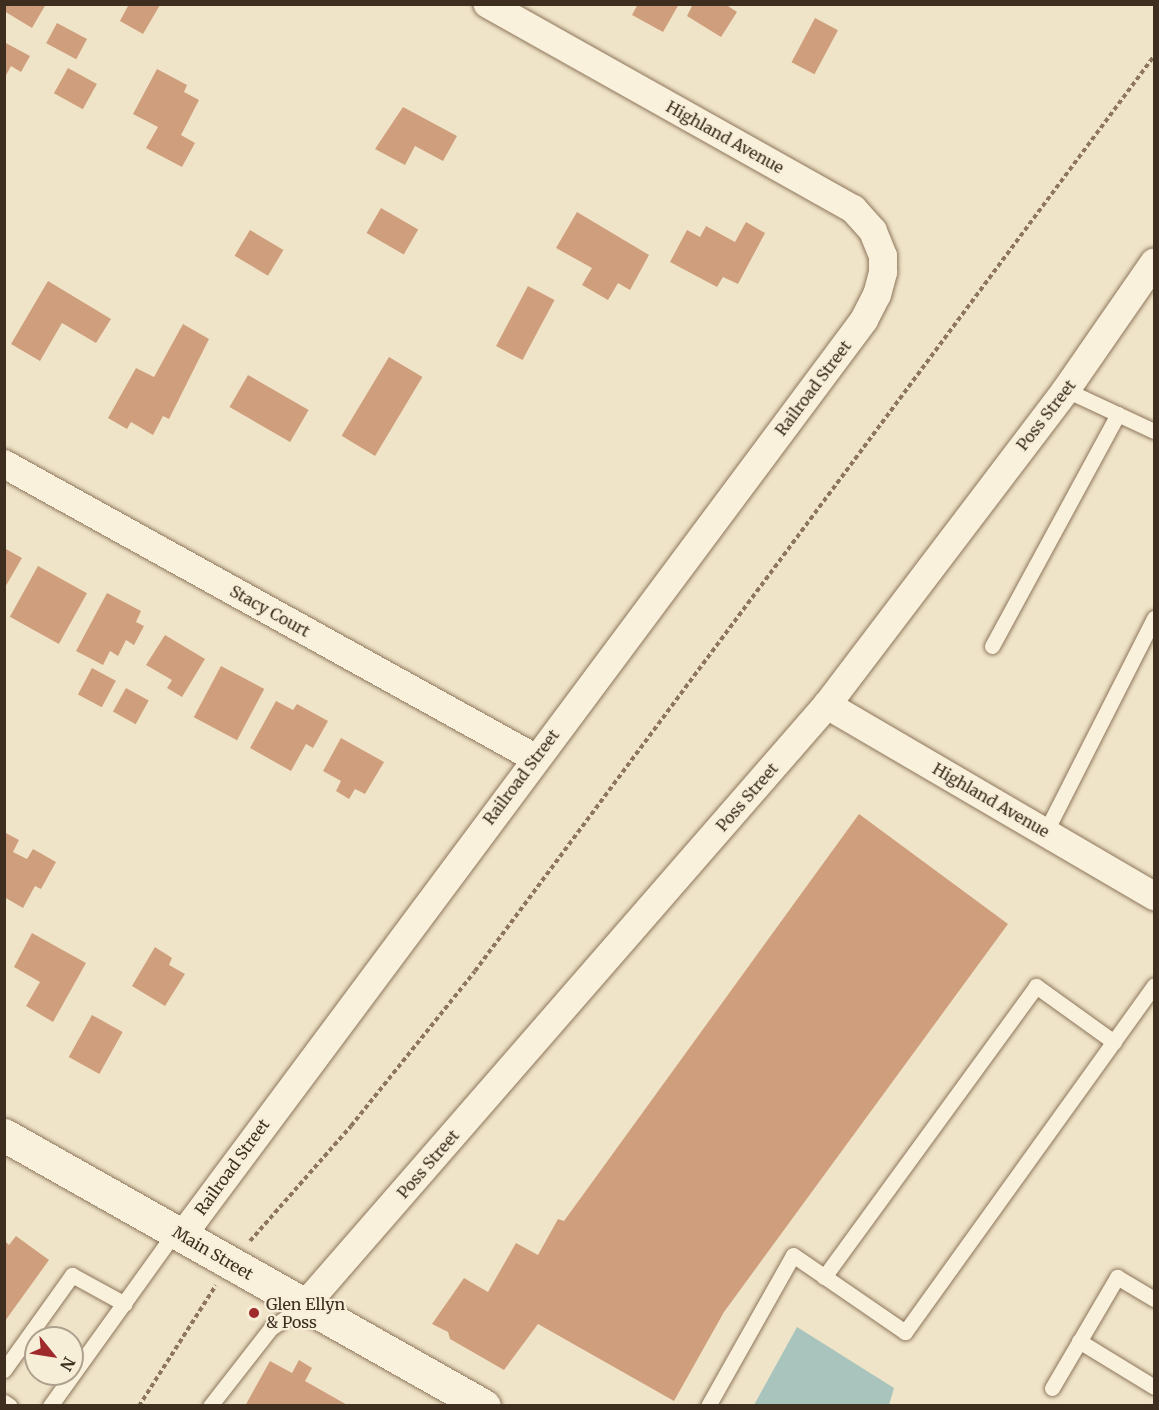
<!DOCTYPE html>
<html>
<head>
<meta charset="utf-8">
<style>
  body { margin:0 }
  #map { position:relative; width:1159px; height:1410px; overflow:hidden; background:#f0e4c8; font-family:Merriweather,serif }
  div>[style] { position:absolute }
  .water>* { inset:0; background:#a9c4bc }
  .building>* { inset:0; background:#cf9f7d; transform-origin:0 0 }
  .path>* { height:4px; margin-top:-2px; transform-origin:0; background:repeating-linear-gradient(90deg,#8d765c 0 4.5px,transparent 0 7.5px) }
  .roads { filter:drop-shadow(0 0 2px #8d765c) drop-shadow(0 0 2px #8d765c) }
  .service>* { height:15px; margin:-7.5px; padding:0 7.5px; transform-origin:7.5px; border-radius:7.5px; background:#faf1dc }
  .minor>* { height:28px; margin:-14px; padding:0 14px; transform-origin:14px; border-radius:14px; background:#faf1dc }
  .tertiary>* { height:33px; margin:-16.5px; padding:0 16.5px; transform-origin:16.5px; border-radius:16.5px; background:#faf1dc }
  .dots>* { width:16px; height:16px; translate:-50% -50%; box-sizing:border-box; border:3px solid #f7eed8; border-radius:50% }
  span { translate:-50% -50%; white-space:nowrap; text-align:center; line-height:1.15; -webkit-text-stroke:4.5px #f7eed8; paint-order:stroke }
  .street-label { font-size:16px; color:#3d2e20 }
  .poi-label { font-size:16px; color:#3d2e20 }
  .left { translate:0 -50%; text-align:left }
  .frame { position:absolute; inset:0; border:6px solid #3d2e20; pointer-events:none }
  .north { position:absolute; left:24px; top:1326px; width:60px; height:60px; box-sizing:border-box; background:#f7eed8; border:2px solid #ada18e; border-radius:50%; rotate:120deg; font-size:16px; font-weight:700; line-height:24px; text-align:center; color:#3d2e20 }
  .north::after { content:''; display:block; margin:auto; width:21px; height:27px; background:#9e2a2b; clip-path:polygon(50% 0,100% 100%,50% 72%,0 100%) }
</style>
</head>
<body>
<div id="map">
  <div class="water">
    <i style="clip-path:polygon(797px 1327px,894px 1388px,889px 1405px,754px 1405px)"></i>
  </div>
  <div class="building">
    <i style="clip-path:polygon(4px 4px,46px 4px,32px 28px,4px 11px)"></i>
    <i style="clip-path:polygon(129px 4px,160px 5px,143px 34px,120px 21px)"></i>
    <i style="clip-path:polygon(638px 4px,679px 4px,663px 32px,632px 15px)"></i>
    <i style="clip-path:polygon(693px 4px,725px 4px,737px 12px,721px 37px,687px 16px)"></i>
    <i style="left:815px;top:18px;width:26px;height:50px;rotate:28deg"></i>
    <i style="left:57px;top:23px;width:34px;height:23px;rotate:28deg"></i>
    <i style="clip-path:polygon(4px 42px,30px 56px,21px 72px,11px 66px,4px 79px)"></i>
    <i style="left:68px;top:68px;width:33px;height:29px;rotate:29deg"></i>
    <i style="clip-path:polygon(157px 69px,187px 85px,184px 92px,199px 100px,181px 135px,195px 143px,182px 167px,146px 148px,158px 127px,133px 114px)"></i>
    <i style="clip-path:polygon(403px 107px,457px 136px,443px 161px,415px 146px,405px 165px,375px 149px)"></i>
    <i style="left:381px;top:208px;width:43px;height:29px;rotate:30deg"></i>
    <i style="clip-path:polygon(577px 212px,649px 255px,630px 290px,618px 283px,608px 300px,582px 285px,592px 268px,556px 248px)"></i>
    <i style="clip-path:polygon(746px 222px,765px 233px,738px 284px,723px 277px,717px 287px,670px 262px,687px 230px,700px 237px,706px 226px,735px 242px)"></i>
    <i style="left:250px;top:230px;width:39px;height:30px;rotate:31deg"></i>
    <i style="clip-path:polygon(48px 281px,111px 319px,96px 343px,62px 323px,40px 361px,11px 344px)"></i>
    <i style="left:528px;top:286px;width:30px;height:68px;rotate:28deg"></i>
    <i style="clip-path:polygon(183px 324px,209px 339px,169px 419px,163px 416px,153px 435px,131px 422px,127px 429px,108px 418px,136px 368px,154px 377px)"></i>
    <i style="left:389px;top:357px;width:39px;height:92px;rotate:31deg"></i>
    <i style="left:248px;top:375px;width:70px;height:37px;rotate:30deg"></i>
    <i style="clip-path:polygon(4px 548px,22px 558px,4px 589px)"></i>
    <i style="left:38px;top:566px;width:56px;height:58px;rotate:29deg"></i>
    <i style="clip-path:polygon(107px 593px,141px 611px,136px 622px,144px 626px,134px 645px,126px 640px,118px 656px,110px 651px,103px 665px,76px 651px)"></i>
    <i style="clip-path:polygon(165px 635px,205px 659px,182px 697px,167px 688px,172px 680px,146px 665px)"></i>
    <i style="left:221px;top:666px;width:49px;height:58px;rotate:28deg"></i>
    <i style="left:92px;top:668px;width:27px;height:30px;rotate:28deg"></i>
    <i style="left:126px;top:688px;width:26px;height:27px;rotate:29deg"></i>
    <i style="clip-path:polygon(276px 701px,293px 710px,297px 704px,328px 721px,313px 748px,306px 744px,291px 771px,250px 748px)"></i>
    <i style="clip-path:polygon(341px 738px,384px 762px,365px 794px,355px 789px,349px 799px,336px 791px,341px 781px,323px 771px)"></i>
    <i style="clip-path:polygon(859px 814px,1008px 924px,724px 1312px,674px 1401px,538px 1324px,504px 1370px,450px 1339px,448px 1332px,432px 1324px,464px 1278px,488px 1292px,516px 1243px,538px 1255px,558px 1219px,564px 1221px)"></i>
    <i style="clip-path:polygon(4px 832px,19px 840px,13px 852px,27px 859px,33px 849px,56px 862px,41px 889px,35px 886px,23px 908px,4px 897px)"></i>
    <i style="clip-path:polygon(32px 933px,86px 963px,53px 1022px,26px 1006px,40px 982px,14px 967px)"></i>
    <i style="clip-path:polygon(155px 947px,172px 958px,169px 965px,185px 974px,165px 1006px,132px 986px)"></i>
    <i style="left:92px;top:1015px;width:35px;height:48px;rotate:29deg"></i>
    <i style="clip-path:polygon(16px 1236px,49px 1260px,5px 1321px,5px 1241px,9px 1245px)"></i>
    <i style="clip-path:polygon(299px 1360px,312px 1368px,305px 1381px,349px 1406px,245px 1406px,270px 1361px,292px 1373px)"></i>
  </div>
  <div class="path">
    <i style="left:250px;top:1241px;width:153px;rotate:-48.7deg"></i>
    <i style="left:351px;top:1126px;width:198px;rotate:-51.3deg"></i>
    <i style="left:475px;top:971px;width:1139px;rotate:-53.42deg"></i>
    <i style="left:139px;top:1406px;width:143px;rotate:-57.5deg"></i>
  </div>
  <div class="roads">
    <div class="service">
      <i style="left:1066px;top:390px;width:97px;rotate:25deg"></i>
      <i style="left:992px;top:646px;width:264px;rotate:-61.5deg"></i>
      <i style="left:1046px;top:831px;width:239px;rotate:-63.1deg"></i>
      <i style="left:824px;top:1277px;width:360px;rotate:-53.9deg"></i>
      <i style="left:1036px;top:986px;width:96px;rotate:35.7deg"></i>
      <i style="left:1079px;top:1341px;width:88px;rotate:31.5deg"></i>
      <i style="left:4px;top:1370px;width:117px;rotate:-54.4deg"></i>
      <i style="left:72px;top:1275px;width:60px;rotate:28.7deg"></i>
      <i style="left:1052px;top:1388px;width:129px;rotate:-59.6deg"></i>
      <i style="left:1117px;top:1277px;width:43px;rotate:30.7deg"></i>
      <i style="left:4px;top:1402px;width:7px;rotate:34deg"></i>
      <i style="left:50px;top:1406px;width:214px;rotate:-54.3deg"></i>
      <i style="left:210px;top:1406px;width:99px;rotate:-52deg"></i>
      <i style="left:271px;top:1328px;width:41px;rotate:-34.1deg"></i>
      <i style="left:708px;top:1406px;width:173px;rotate:-60.6deg"></i>
      <i style="left:793px;top:1255px;width:136px;rotate:34.5deg"></i>
      <i style="left:905px;top:1332px;width:427px;rotate:-54.3deg"></i>
    </div>
    <div class="minor">
      <i style="left:4px;top:464px;width:607px;rotate:28.97deg"></i>
      <i style="left:827px;top:705px;width:379px;rotate:30.3deg"></i>
      <i style="left:182px;top:1236px;width:1142px;rotate:-53.33deg"></i>
      <i style="left:864px;top:320px;width:28px;rotate:-63deg"></i>
      <i style="left:877px;top:295px;width:24px;rotate:-75deg"></i>
      <i style="left:883px;top:272px;width:16px;rotate:-90deg"></i>
      <i style="left:883px;top:256px;width:27px;rotate:-112deg"></i>
      <i style="left:873px;top:231px;width:30px;rotate:-132deg"></i>
      <i style="left:853px;top:209px;width:419px;rotate:-150.7deg"></i>
      <i style="left:305px;top:1305px;width:795px;rotate:-48.98deg"></i>
      <i style="left:827px;top:705px;width:395px;rotate:-52.8deg"></i>
      <i style="left:1066px;top:390px;width:155px;rotate:-55.3deg"></i>
    </div>
    <div class="tertiary">
      <i style="left:4px;top:1135px;width:551px;rotate:29.45deg"></i>
    </div>
  </div>
  <div class="dots">
    <i style="left:254px;top:1313px;background:#9e2a2b"></i>
  </div>
  <div class="street-label">
    <span style="left:725px;top:137px;rotate:29deg">Highland Avenue</span>
    <span style="left:813px;top:388px;rotate:-53deg">Railroad Street</span>
    <span style="left:1046px;top:415px;rotate:-52deg">Poss Street</span>
    <span style="left:270px;top:611px;rotate:29deg">Stacy Court</span>
    <span style="left:521px;top:777px;rotate:-53deg">Railroad Street</span>
    <span style="left:747px;top:797px;rotate:-49deg">Poss Street</span>
    <span style="left:991px;top:800px;rotate:30deg">Highland Avenue</span>
    <span style="left:428px;top:1164px;rotate:-49deg">Poss Street</span>
    <span style="left:232px;top:1167px;rotate:-54deg">Railroad Street</span>
    <span style="left:213px;top:1253px;rotate:30deg">Main Street</span>
  </div>
  <div class="poi-label">
    <span class="left" style="left:266px;top:1313px">Glen Ellyn<br>&amp; Poss</span>
  </div>
  <div class="frame"></div>
  <div class="north">N</div>
</div>
</body>
</html>
